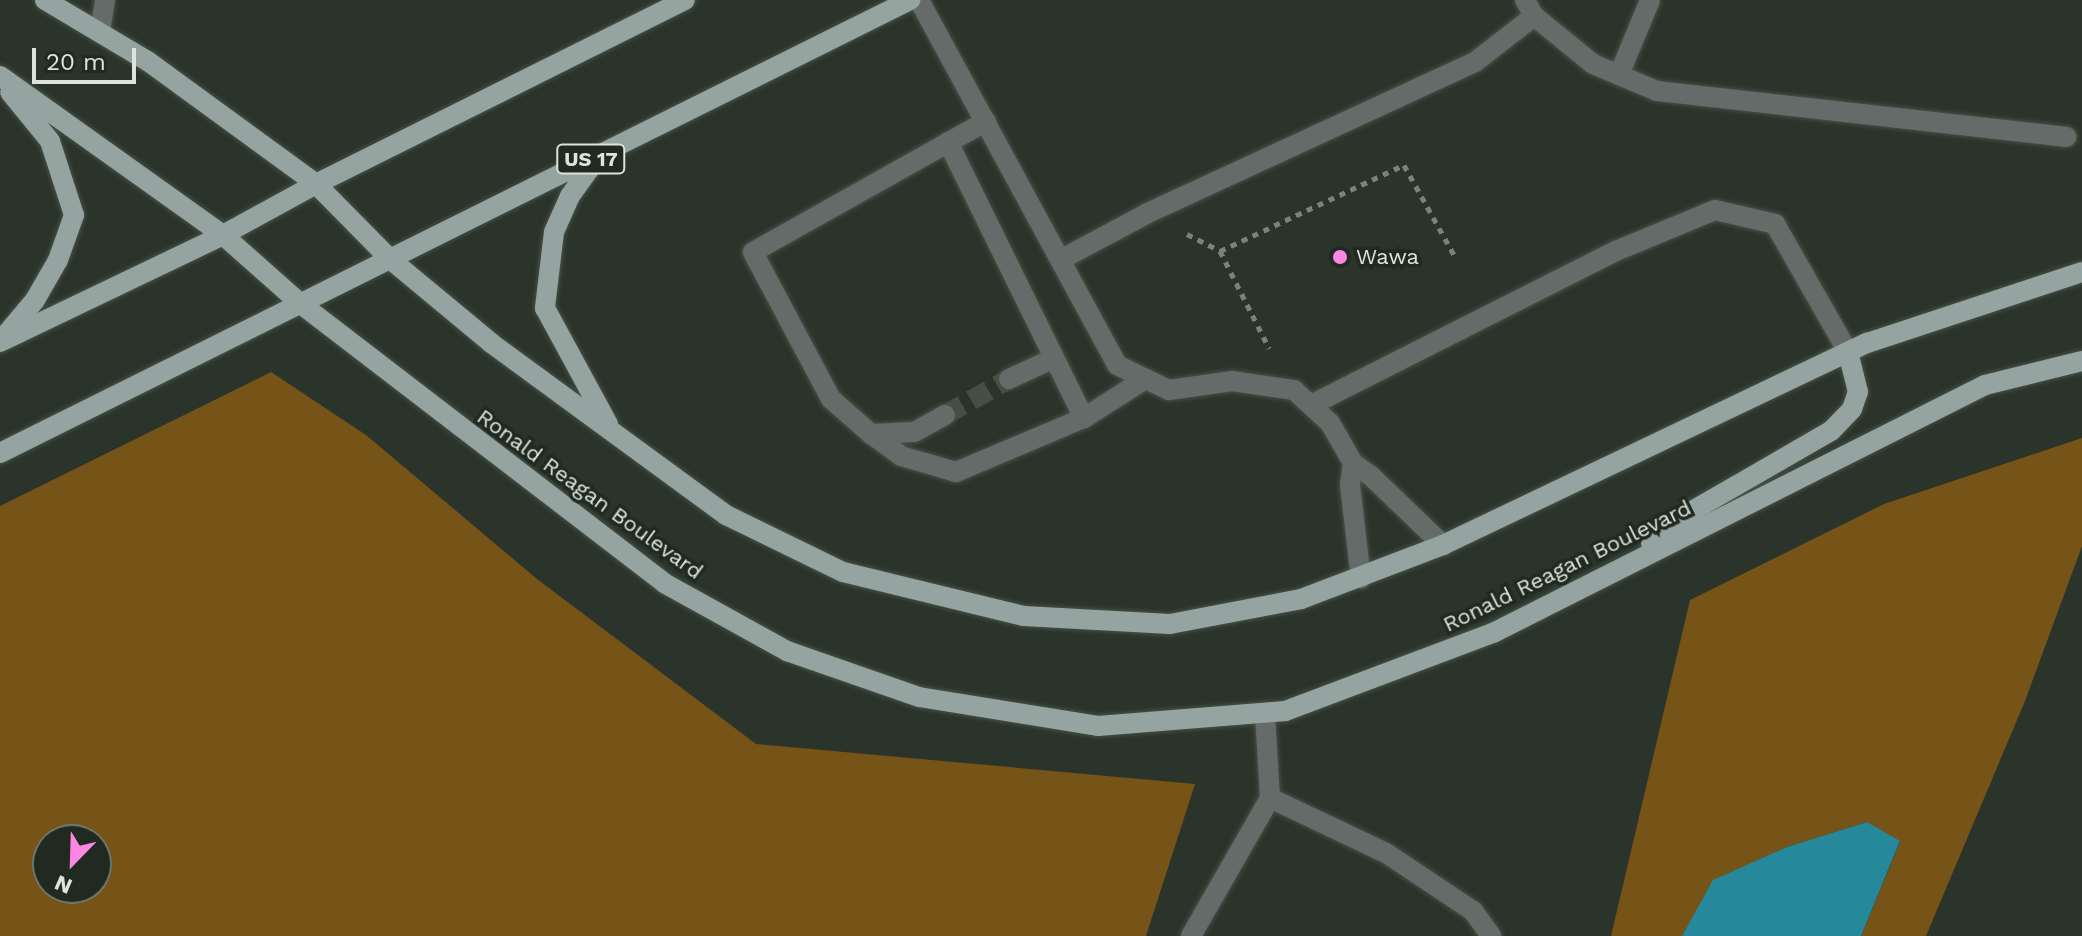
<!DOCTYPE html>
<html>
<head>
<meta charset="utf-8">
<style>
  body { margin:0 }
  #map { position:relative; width:2082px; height:936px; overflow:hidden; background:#2b342b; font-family:"Work Sans",sans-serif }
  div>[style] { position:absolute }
  .green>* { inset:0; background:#765317 }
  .water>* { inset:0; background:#26899b }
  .minor-tunnel>* { height:20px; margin-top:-10px; transform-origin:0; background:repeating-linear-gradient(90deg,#464e46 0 20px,transparent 0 30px) }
  .path>* { height:5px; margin-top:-2.5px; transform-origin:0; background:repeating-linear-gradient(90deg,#7a827a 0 6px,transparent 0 12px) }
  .roads { filter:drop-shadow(0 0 2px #475047) drop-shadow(0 0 2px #475047) }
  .minor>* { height:20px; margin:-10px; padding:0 10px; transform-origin:10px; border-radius:10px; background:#646b69 }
  .major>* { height:20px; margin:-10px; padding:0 10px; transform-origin:10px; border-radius:10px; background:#95a4a0 }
  .dots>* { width:22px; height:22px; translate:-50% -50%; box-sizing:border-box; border:4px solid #212a21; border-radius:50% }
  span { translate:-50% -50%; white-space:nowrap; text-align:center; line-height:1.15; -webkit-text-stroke:7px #212a21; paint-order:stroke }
  .shield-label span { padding:2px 6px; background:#212a21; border:2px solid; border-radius:6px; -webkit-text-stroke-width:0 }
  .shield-label { font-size:20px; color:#dde3dd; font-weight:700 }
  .poi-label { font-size:22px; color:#dde3dd }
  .left { translate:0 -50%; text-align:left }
  .street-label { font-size:22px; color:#dde3dd }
  .north { position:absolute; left:32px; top:824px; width:80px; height:80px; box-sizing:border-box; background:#212a21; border:2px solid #6c746c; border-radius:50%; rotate:203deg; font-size:22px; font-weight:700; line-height:32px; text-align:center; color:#dde3dd }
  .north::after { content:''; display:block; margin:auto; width:28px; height:36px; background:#fb86e4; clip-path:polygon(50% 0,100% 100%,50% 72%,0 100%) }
  .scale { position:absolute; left:32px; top:48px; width:104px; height:36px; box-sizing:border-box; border:4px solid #dde3dd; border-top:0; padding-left:10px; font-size:24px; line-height:28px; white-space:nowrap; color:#dde3dd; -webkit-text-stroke:6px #212a21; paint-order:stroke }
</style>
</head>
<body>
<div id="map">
  <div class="green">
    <i style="clip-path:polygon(evenodd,271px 372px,366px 435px,537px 579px,756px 744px,1195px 784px,1146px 936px,0 936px,0 506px,271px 372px,96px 840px,96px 888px,48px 888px,48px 840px,96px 840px)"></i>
    <i style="clip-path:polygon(2082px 438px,2082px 546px,2025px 701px,1926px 936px,1861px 936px,1900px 842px,1867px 822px,1787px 847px,1714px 880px,1682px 936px,1611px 936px,1690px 600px,1884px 504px)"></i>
  </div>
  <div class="water">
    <i style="clip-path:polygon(1867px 822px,1900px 841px,1861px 936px,1682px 936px,1713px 880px,1787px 847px)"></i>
  </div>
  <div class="minor-tunnel">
    <i style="left:945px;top:415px;width:73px;rotate:-29.4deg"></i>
  </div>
  <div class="path">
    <i style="left:1187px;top:234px;width:37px;rotate:27deg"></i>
    <i style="left:1220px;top:251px;width:203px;rotate:-25.1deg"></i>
    <i style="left:1404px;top:165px;width:103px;rotate:60.9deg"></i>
    <i style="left:1220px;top:251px;width:109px;rotate:63.2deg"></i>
  </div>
  <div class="roads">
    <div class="minor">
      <i style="left:919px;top:0;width:415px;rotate:61.5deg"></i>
      <i style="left:1117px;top:365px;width:58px;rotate:25.7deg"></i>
      <i style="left:1169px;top:390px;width:64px;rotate:-8.1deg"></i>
      <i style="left:1232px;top:381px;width:63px;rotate:8.3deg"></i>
      <i style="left:1294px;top:390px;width:49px;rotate:42.5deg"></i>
      <i style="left:1330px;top:423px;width:46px;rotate:60.1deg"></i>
      <i style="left:1353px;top:463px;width:22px;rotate:36deg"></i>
      <i style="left:1371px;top:476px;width:100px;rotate:43.8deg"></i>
      <i style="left:1525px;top:0;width:18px;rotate:61deg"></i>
      <i style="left:1534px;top:16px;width:76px;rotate:39.1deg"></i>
      <i style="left:1593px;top:64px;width:69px;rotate:22.9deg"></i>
      <i style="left:1657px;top:91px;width:412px;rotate:6.4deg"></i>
      <i style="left:100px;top:32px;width:32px;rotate:-81deg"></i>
      <i style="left:1619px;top:75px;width:81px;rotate:-67.5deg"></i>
      <i style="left:948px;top:142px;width:308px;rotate:63.8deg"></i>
      <i style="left:1060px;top:260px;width:100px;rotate:-28.1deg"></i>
      <i style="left:1148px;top:213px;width:360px;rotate:-24.8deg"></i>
      <i style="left:1475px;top:62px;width:75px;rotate:-37.9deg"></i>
      <i style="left:1009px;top:379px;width:47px;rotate:-24.9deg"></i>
      <i style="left:1311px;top:405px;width:342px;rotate:-26.8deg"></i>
      <i style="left:1616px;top:251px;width:107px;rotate:-22.5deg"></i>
      <i style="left:1715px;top:210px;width:62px;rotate:13.1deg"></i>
      <i style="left:1775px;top:224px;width:147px;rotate:60.3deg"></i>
      <i style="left:945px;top:415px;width:35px;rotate:151deg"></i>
      <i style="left:914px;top:432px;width:43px;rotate:177.3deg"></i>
      <i style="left:871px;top:434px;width:53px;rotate:-138.8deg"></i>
      <i style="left:831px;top:399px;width:166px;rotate:-118deg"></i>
      <i style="left:753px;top:252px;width:267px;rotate:-29.3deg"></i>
      <i style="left:871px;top:434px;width:37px;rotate:36deg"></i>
      <i style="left:901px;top:456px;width:57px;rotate:16.2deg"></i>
      <i style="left:956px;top:472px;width:139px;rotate:-22.9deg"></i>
      <i style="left:1084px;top:418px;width:72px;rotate:-32.6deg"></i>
      <i style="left:1353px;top:463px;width:22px;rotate:98deg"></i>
      <i style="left:1350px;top:485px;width:94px;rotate:83.3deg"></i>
      <i style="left:1270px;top:798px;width:128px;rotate:25.4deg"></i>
      <i style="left:1386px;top:853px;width:105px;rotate:33.7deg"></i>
      <i style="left:1473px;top:911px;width:31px;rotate:54deg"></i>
      <i style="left:1191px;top:936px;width:159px;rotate:-60.2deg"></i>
      <i style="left:1270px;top:798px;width:85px;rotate:-93.4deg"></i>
    </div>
    <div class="major">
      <i style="left:45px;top:0;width:121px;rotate:30.8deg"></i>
      <i style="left:149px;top:62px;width:207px;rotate:36.1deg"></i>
      <i style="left:316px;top:184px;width:105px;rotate:45.4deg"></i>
      <i style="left:390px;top:259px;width:131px;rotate:39.7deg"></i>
      <i style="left:491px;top:343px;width:291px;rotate:36.2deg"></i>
      <i style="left:726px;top:515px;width:130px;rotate:26deg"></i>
      <i style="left:843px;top:572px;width:186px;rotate:13.7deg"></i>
      <i style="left:1024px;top:616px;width:146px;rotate:3.1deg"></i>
      <i style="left:1170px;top:624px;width:133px;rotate:-10.8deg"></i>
      <i style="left:1301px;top:599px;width:152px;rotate:-20.8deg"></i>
      <i style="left:1443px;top:545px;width:470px;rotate:-25.5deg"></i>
      <i style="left:1867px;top:343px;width:226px;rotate:-18.3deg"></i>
      <i style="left:0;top:76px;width:274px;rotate:35.5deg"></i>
      <i style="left:223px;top:235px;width:104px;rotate:41.5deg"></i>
      <i style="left:301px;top:304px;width:458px;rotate:37.5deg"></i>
      <i style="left:664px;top:583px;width:141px;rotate:28.9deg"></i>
      <i style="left:787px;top:651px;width:140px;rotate:19.2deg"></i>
      <i style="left:919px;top:697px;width:181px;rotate:9.2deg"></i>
      <i style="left:1098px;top:726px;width:188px;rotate:-4.6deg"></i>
      <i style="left:1285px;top:711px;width:222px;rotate:-20.6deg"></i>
      <i style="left:1493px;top:633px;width:551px;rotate:-26.75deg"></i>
      <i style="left:1985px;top:385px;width:100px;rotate:-13.9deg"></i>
      <i style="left:598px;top:157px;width:48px;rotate:125.7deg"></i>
      <i style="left:570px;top:196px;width:39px;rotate:114deg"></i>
      <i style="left:554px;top:232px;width:77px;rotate:96.8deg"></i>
      <i style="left:545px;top:308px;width:132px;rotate:61.5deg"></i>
      <i style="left:4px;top:337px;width:48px;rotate:-50deg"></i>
      <i style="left:35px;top:300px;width:46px;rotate:-60.1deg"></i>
      <i style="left:58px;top:260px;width:48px;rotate:-70.4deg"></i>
      <i style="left:74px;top:215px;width:78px;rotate:-108deg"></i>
      <i style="left:50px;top:141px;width:63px;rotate:-129.2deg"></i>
      <i style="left:0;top:342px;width:247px;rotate:-25.6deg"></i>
      <i style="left:223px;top:235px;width:106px;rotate:-28.7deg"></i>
      <i style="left:316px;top:184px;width:412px;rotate:-26.5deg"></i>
      <i style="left:0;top:453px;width:1017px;rotate:-26.46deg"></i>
      <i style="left:1651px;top:544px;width:47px;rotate:-39.8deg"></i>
      <i style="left:1687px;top:514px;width:166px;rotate:-30deg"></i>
      <i style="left:1831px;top:431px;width:30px;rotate:-46deg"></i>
      <i style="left:1852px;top:409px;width:18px;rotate:-71deg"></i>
      <i style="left:1858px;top:392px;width:41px;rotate:-104deg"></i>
    </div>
  </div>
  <div class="dots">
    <i style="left:1340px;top:257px;background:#fb86e4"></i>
  </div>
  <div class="shield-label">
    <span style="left:591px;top:159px">US 17</span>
  </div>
  <div class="poi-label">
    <span class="left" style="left:1356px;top:257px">Wawa</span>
  </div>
  <div class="street-label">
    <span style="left:590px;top:494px;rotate:36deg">Ronald Reagan Boulevard</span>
    <span style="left:1567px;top:566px;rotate:-26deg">Ronald Reagan Boulevard</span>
  </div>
  <div class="north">N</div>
  <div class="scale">20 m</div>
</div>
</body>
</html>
